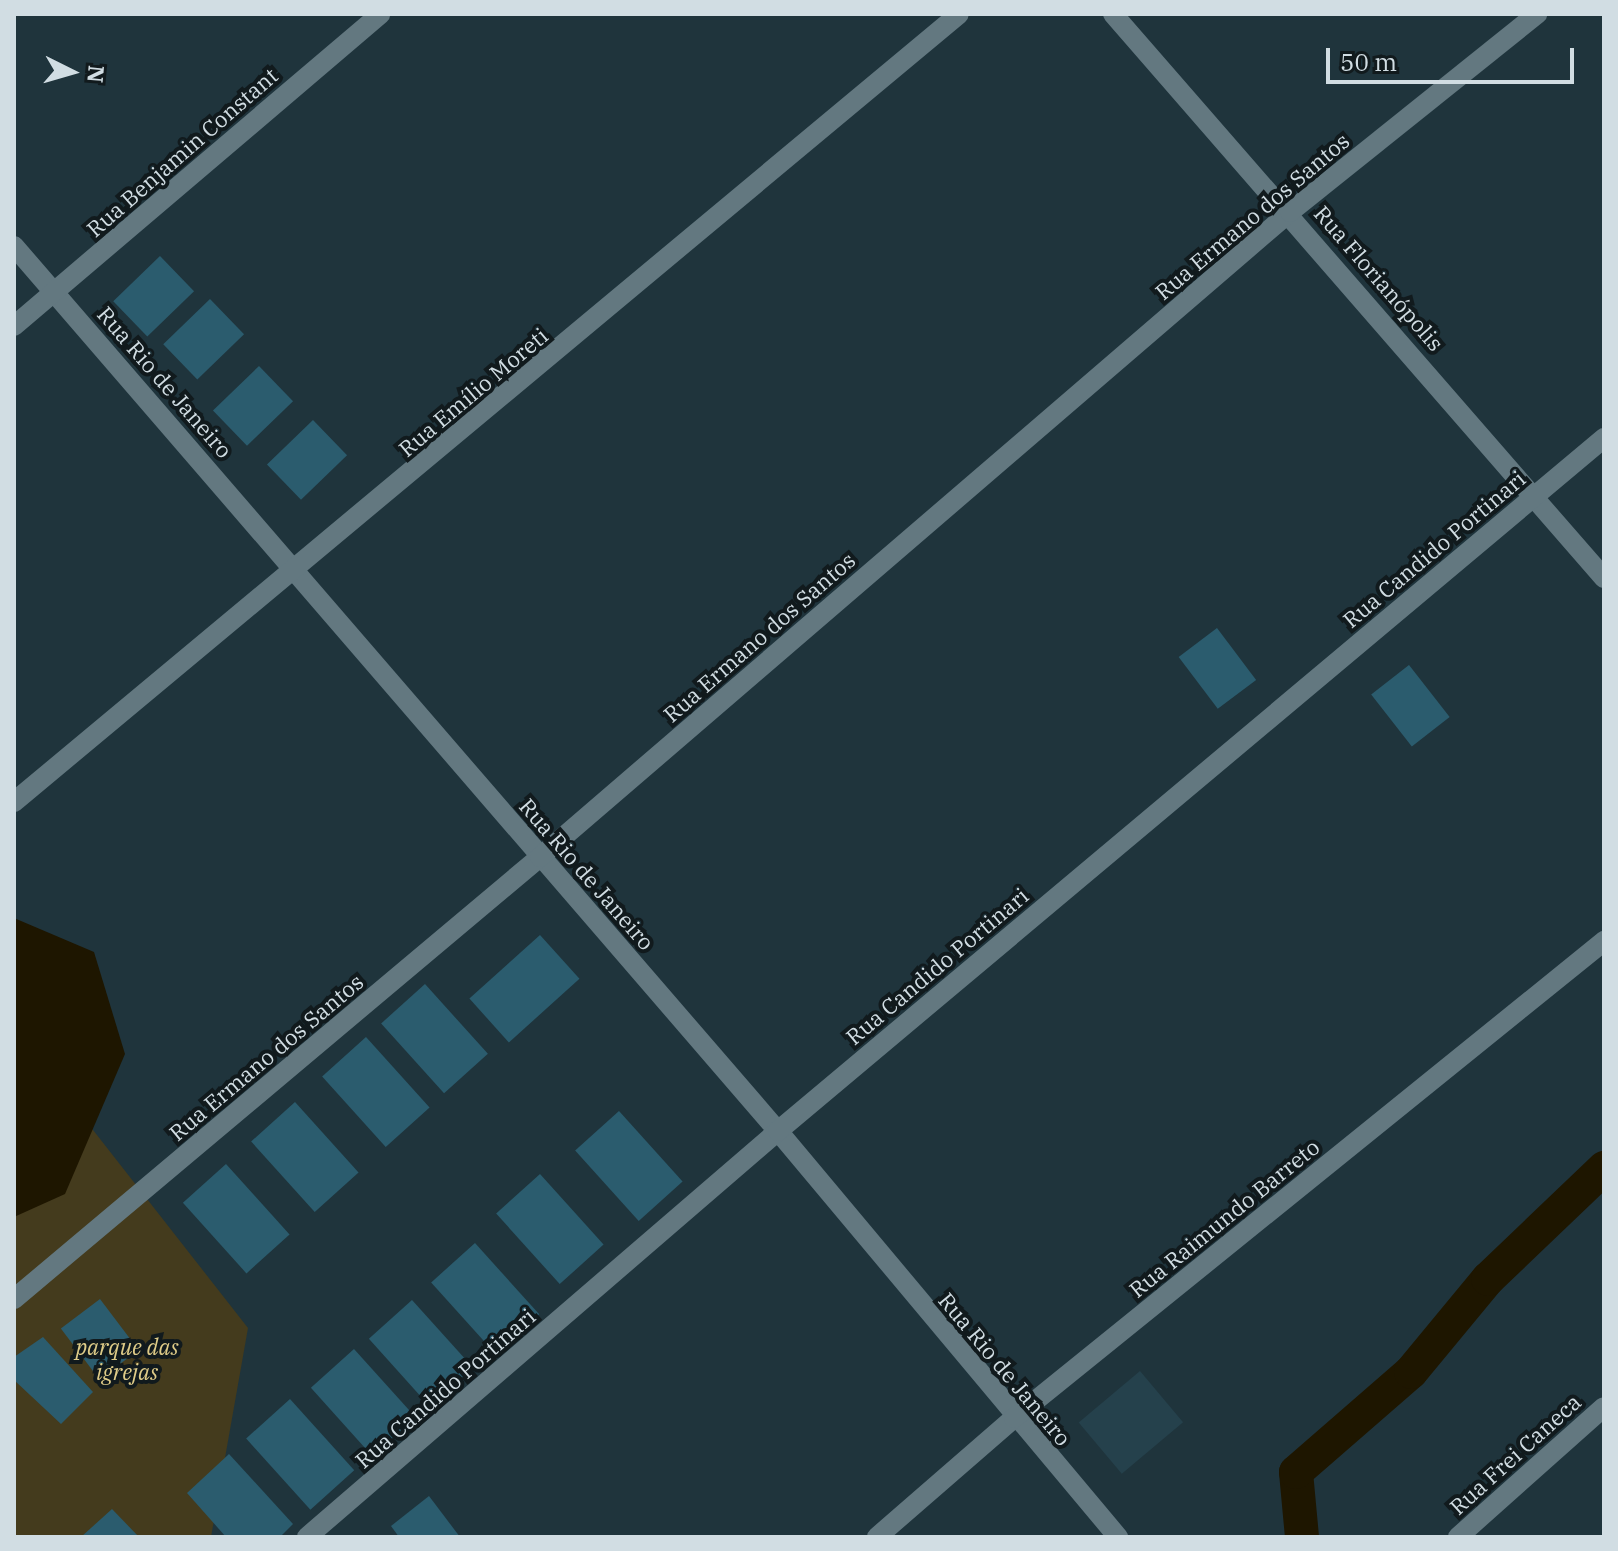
<!DOCTYPE html>
<html>
<head>
<meta charset="utf-8">
<style>
  body { margin:0 }
  #map { position:relative; width:1618px; height:1551px; overflow:hidden; background:#1f343c; font-family:"IBM Plex Serif",serif }
  div>[style] { position:absolute }
  .built>* { inset:0; background:#25414c; transform-origin:0 0 }
  .green>* { inset:0; background:#443b1d }
  .water>* { inset:0; background:#1e1600 }
  .canal>* { height:34px; margin:-17px; padding:0 17px; transform-origin:17px; border-radius:17px; background:#1e1600 }
  .building>* { inset:0; background:#2b5c6e; transform-origin:0 0 }
  .minor>* { height:20px; margin:-10px; padding:0 10px; transform-origin:10px; border-radius:10px; background:#637880 }
  span { translate:-50% -50%; white-space:nowrap; text-align:center; line-height:1.15; -webkit-text-stroke:8px #111a1d; paint-order:stroke }
  .street-label { font-size:22px; color:#d1dde3 }
  .park-label { font-size:22px; color:#dfcc88; font-style:italic }
  .frame { position:absolute; inset:0; border:16px solid #d1dde3; pointer-events:none }
  .north { position:absolute; left:32px; top:32px; width:80px; height:80px; -webkit-text-stroke:6px #111a1d; paint-order:stroke; rotate:95deg; font-size:22px; font-weight:700; line-height:32px; text-align:center; color:#d1dde3 }
  .north::after { content:''; display:block; margin:auto; width:28px; height:36px; background:#d1dde3; clip-path:polygon(50% 0,100% 100%,50% 72%,0 100%) }
  .scale { position:absolute; left:1326px; top:48px; width:248px; height:36px; box-sizing:border-box; border:4px solid #d1dde3; border-top:0; padding-left:10px; font-size:24px; line-height:28px; white-space:nowrap; color:#d1dde3; -webkit-text-stroke:6px #111a1d; paint-order:stroke }
</style>
</head>
<body>
<div id="map">
  <div class="built">
    <i style="left:1140px;top:1371px;width:67px;height:80px;rotate:50deg"></i>
  </div>
  <div class="green">
    <i style="clip-path:polygon(14px 1029px,248px 1328px,211px 1537px,14px 1537px)"></i>
  </div>
  <div class="water">
    <i style="clip-path:polygon(14px 918px,94px 952px,125px 1054px,65px 1194px,14px 1217px)"></i>
  </div>
  <div class="canal">
    <i style="left:1302px;top:1537px;width:65px;rotate:-95.3deg"></i>
    <i style="left:1296px;top:1472px;width:152px;rotate:-41deg"></i>
    <i style="left:1411px;top:1372px;width:121px;rotate:-50.4deg"></i>
    <i style="left:1488px;top:1279px;width:161px;rotate:-43.7deg"></i>
  </div>
  <div class="building">
    <i style="left:160px;top:256px;width:49px;height:65px;rotate:46deg"></i>
    <i style="left:210px;top:299px;width:49px;height:65px;rotate:46deg"></i>
    <i style="left:259px;top:366px;width:49px;height:64px;rotate:46deg"></i>
    <i style="left:313px;top:420px;width:49px;height:64px;rotate:46deg"></i>
    <i style="left:1217px;top:628px;width:65px;height:48px;rotate:53deg"></i>
    <i style="left:1409px;top:665px;width:66px;height:48px;rotate:52deg"></i>
    <i style="left:540px;top:935px;width:59px;height:95px;rotate:48deg"></i>
    <i style="left:425px;top:984px;width:94px;height:59px;rotate:48deg"></i>
    <i style="left:366px;top:1037px;width:95px;height:59px;rotate:48deg"></i>
    <i style="left:295px;top:1102px;width:95px;height:59px;rotate:48deg"></i>
    <i style="left:619px;top:1111px;width:95px;height:59px;rotate:48deg"></i>
    <i style="left:226px;top:1164px;width:95px;height:58px;rotate:48deg"></i>
    <i style="left:540px;top:1174px;width:95px;height:59px;rotate:48deg"></i>
    <i style="left:475px;top:1243px;width:96px;height:59px;rotate:48deg"></i>
    <i style="left:100px;top:1299px;width:64px;height:49px;rotate:53deg"></i>
    <i style="left:412px;top:1300px;width:95px;height:58px;rotate:48deg"></i>
    <i style="clip-path:polygon(43px 1337px,93px 1392px,61px 1424px,14px 1380px,14px 1357px)"></i>
    <i style="left:354px;top:1349px;width:95px;height:58px;rotate:48deg"></i>
    <i style="left:290px;top:1399px;width:96px;height:59px;rotate:48deg"></i>
    <i style="clip-path:polygon(229px 1454px,293px 1524px,280px 1537px,226px 1537px,187px 1493px)"></i>
    <i style="clip-path:polygon(429px 1496px,460px 1537px,399px 1537px,391px 1526px)"></i>
    <i style="clip-path:polygon(112px 1509px,139px 1537px,81px 1537px)"></i>
  </div>
  <div class="minor">
    <i style="left:1113px;top:14px;width:748px;rotate:48.96deg"></i>
    <i style="left:14px;top:246px;width:1169px;rotate:49.2deg"></i>
    <i style="left:778px;top:1131px;width:530px;rotate:50.06deg"></i>
    <i style="left:14px;top:326px;width:481px;rotate:-40.4deg"></i>
    <i style="left:14px;top:802px;width:1230px;rotate:-39.82deg"></i>
    <i style="left:14px;top:1299px;width:687px;rotate:-40.04deg"></i>
    <i style="left:540px;top:857px;width:989px;rotate:-40.7deg"></i>
    <i style="left:1290px;top:212px;width:317px;rotate:-38.7deg"></i>
    <i style="left:307px;top:1537px;width:622px;rotate:-40.76deg"></i>
    <i style="left:778px;top:1131px;width:1078px;rotate:-40deg"></i>
    <i style="left:877px;top:1537px;width:181px;rotate:-41deg"></i>
    <i style="left:1014px;top:1418px;width:759px;rotate:-38.95deg"></i>
    <i style="left:1458px;top:1537px;width:195px;rotate:-41.7deg"></i>
  </div>
  <div class="street-label">
    <span style="left:182px;top:152px;rotate:-41deg">Rua Benjamin Constant</span>
    <span style="left:1252px;top:216px;rotate:-40deg">Rua Ermano dos Santos</span>
    <span style="left:1379px;top:278px;rotate:49deg">Rua Florianópolis</span>
    <span style="left:165px;top:382px;rotate:49deg">Rua Rio de Janeiro</span>
    <span style="left:473px;top:392px;rotate:-40deg">Rua Emílio Moreti</span>
    <span style="left:1434px;top:549px;rotate:-40deg">Rua Candido Portinari</span>
    <span style="left:759px;top:637px;rotate:-41deg">Rua Ermano dos Santos</span>
    <span style="left:587px;top:874px;rotate:49deg">Rua Rio de Janeiro</span>
    <span style="left:937px;top:966px;rotate:-40deg">Rua Candido Portinari</span>
    <span style="left:266px;top:1057px;rotate:-40deg">Rua Ermano dos Santos</span>
    <span style="left:1224px;top:1218px;rotate:-39deg">Rua Raimundo Barreto</span>
    <span style="left:1005px;top:1369px;rotate:50deg">Rua Rio de Janeiro</span>
    <span style="left:445px;top:1388px;rotate:-41deg">Rua Candido Portinari</span>
    <span style="left:1515px;top:1454px;rotate:-42deg">Rua Frei Caneca</span>
  </div>
  <div class="park-label">
    <span style="left:127px;top:1359px">parque das<br>igrejas</span>
  </div>
  <div class="frame"></div>
  <div class="north">N</div>
  <div class="scale">50 m</div>
</div>
</body>
</html>
